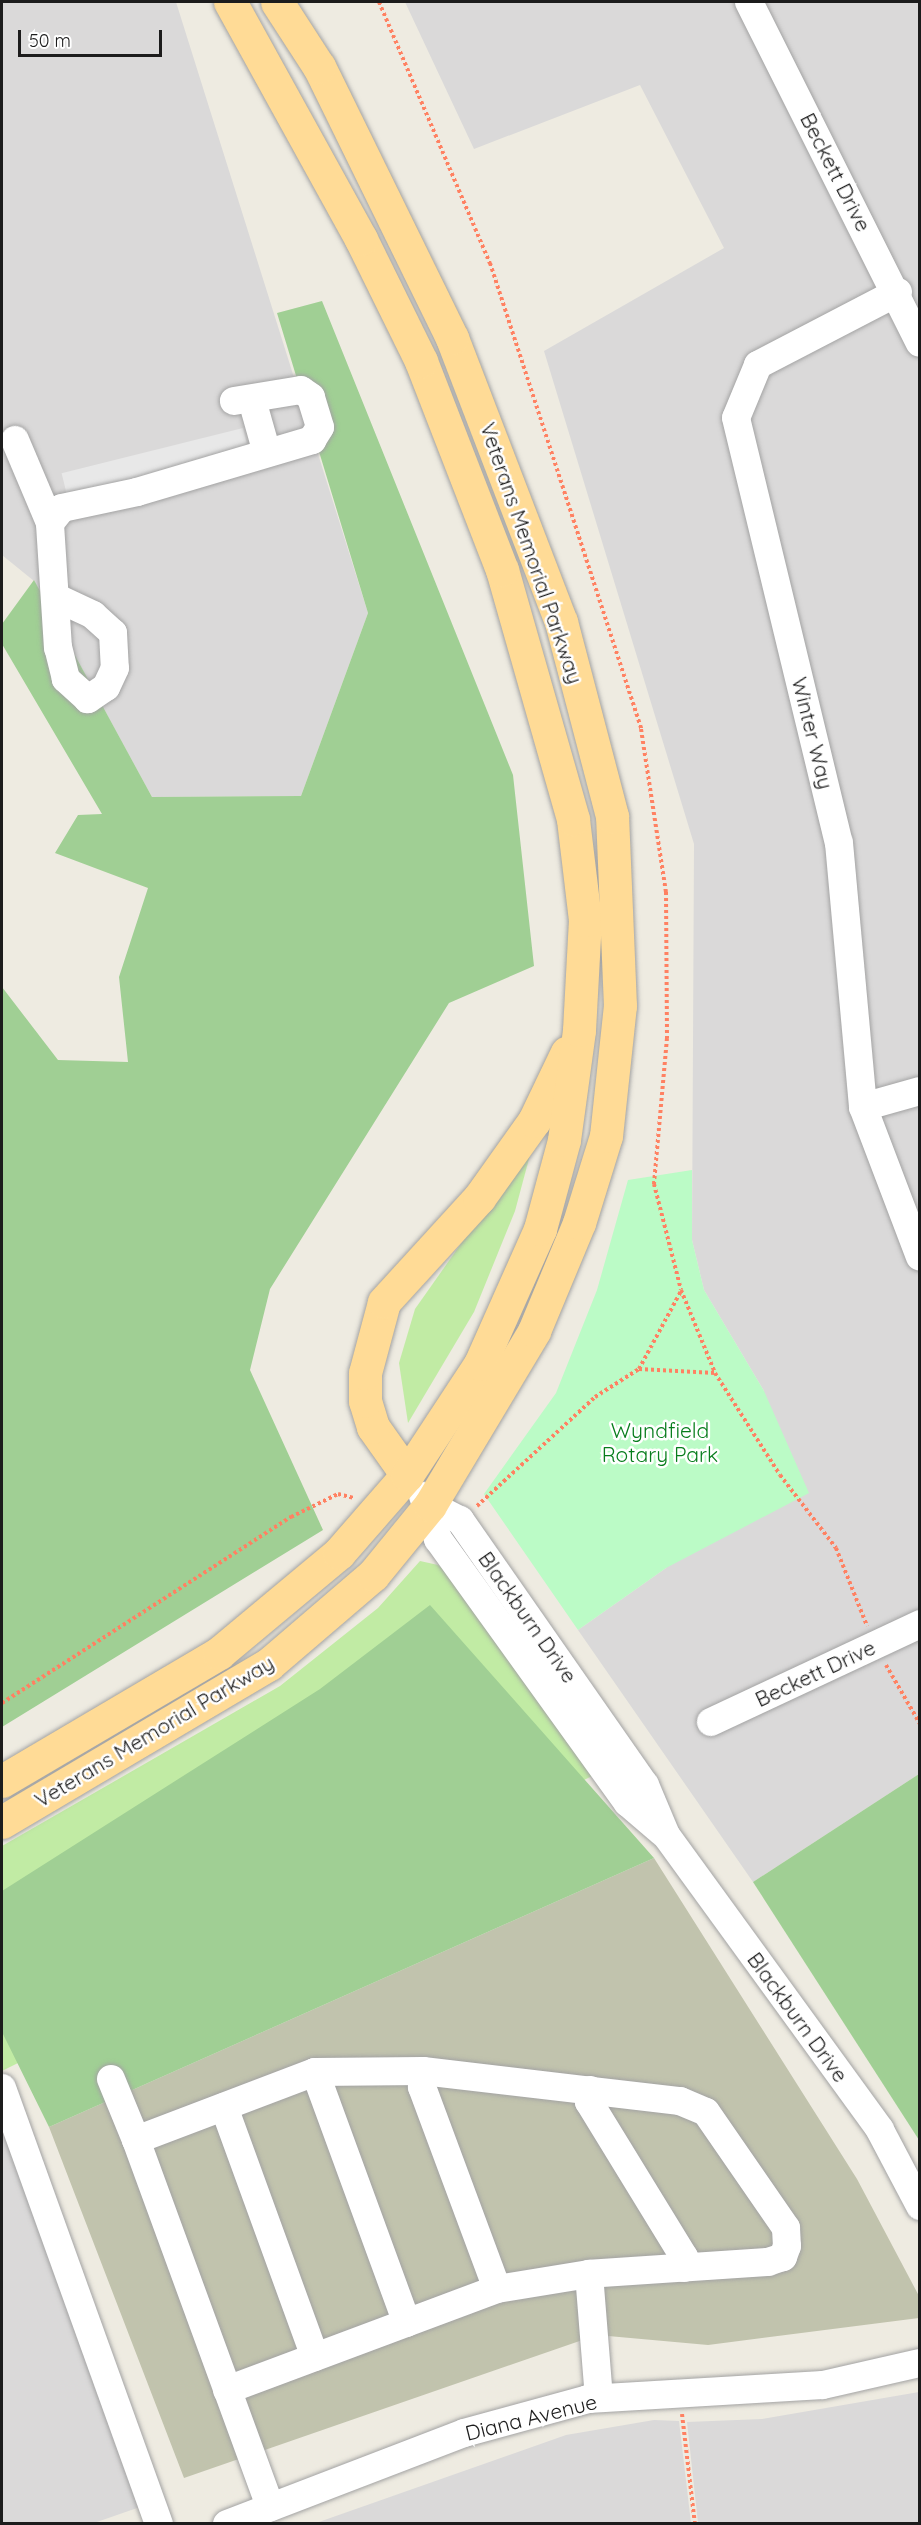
<!DOCTYPE html>
<html>
<head>
<meta charset="utf-8">
<style>
  body { margin:0 }
  #map { position:relative; width:921px; height:2525px; overflow:hidden; background:#eeebe1; font-family:Quicksand,sans-serif }
  div>[style] { position:absolute }
  .residential>* { inset:0; background:#dad9d9 }
  .construction>* { inset:0; background:#c1c3ad }
  .grass>* { inset:0; background:#c1eba4 }
  .forest>* { inset:0; background:#a0cf94 }
  .park>* { inset:0; background:#bbfbc6 }
  .parking>* { inset:0; background:#e8e8e8; transform-origin:0 0 }
  .path>* { height:4px; margin-top:-2px; transform-origin:0; background:repeating-linear-gradient(90deg,#ff8162 0 3px,transparent 0 6px) }
  .roads { filter:drop-shadow(0 0 2px #a3a3a3) drop-shadow(0 0 2px #a3a3a3) }
  .minor>* { height:28px; margin:-14px; padding:0 14px; transform-origin:14px; border-radius:14px; background:#fff }
  .major>* { height:33px; margin:-16.5px; padding:0 16.5px; transform-origin:16.5px; border-radius:16.5px; background:#ffdb96 }
  span { translate:-50% -50%; white-space:nowrap; text-align:center; line-height:1.15; -webkit-text-stroke:5px #fff; paint-order:stroke }
  .street-label { font-size:21px; color:#1c1c1c }
  .park-label { font-size:21px; color:#077d1c }
  .frame { position:absolute; inset:0; border:3px solid #1c1c1c; pointer-events:none }
  .scale { position:absolute; left:18px; top:30px; width:144px; height:27px; box-sizing:border-box; border:3px solid #1c1c1c; border-top:0; padding-left:8px; font-size:18px; line-height:21px; white-space:nowrap; color:#1c1c1c; -webkit-text-stroke:4px #fff; paint-order:stroke }
</style>
</head>
<body>
<div id="map">
  <div class="residential">
    <i style="clip-path:polygon(2px 2px,176px 2px,368px 613px,301px 796px,152px 797px,34px 581px,2px 555px)"></i>
    <i style="clip-path:polygon(405px 2px,919px 2px,919px 1774px,753px 1882px,578px 1630px,666px 1568px,764px 1391px,704px 1290px,692px 1240px,694px 844px,544px 351px,724px 248px,640px 85px,474px 149px)"></i>
    <i style="clip-path:polygon(2px 2117px,140px 2507px,94px 2523px,2px 2523px)"></i>
    <i style="clip-path:polygon(919px 2392px,919px 2523px,698px 2523px,687px 2422px,762px 2419px)"></i>
    <i style="clip-path:polygon(654px 2420px,679px 2421px,691px 2523px,316px 2523px,566px 2435px)"></i>
  </div>
  <div class="construction">
    <i style="clip-path:polygon(654px 1858px,857px 2179px,919px 2296px,919px 2318px,708px 2345px,597px 2335px,184px 2478px,49px 2127px)"></i>
  </div>
  <div class="grass">
    <i style="clip-path:polygon(534px 1140px,515px 1211px,474px 1312px,408px 1423px,399px 1363px,415px 1309px)"></i>
    <i style="clip-path:polygon(420px 1561px,438px 1565px,455px 1579px,598px 1773px,2px 2071px,2px 1846px,280px 1686px,378px 1608px)"></i>
  </div>
  <div class="forest">
    <i style="clip-path:polygon(322px 301px,513px 775px,534px 966px,449px 1003px,270px 1289px,250px 1370px,323px 1530px,2px 1727px,2px 987px,58px 1060px,128px 1062px,119px 977px,148px 888px,55px 853px,78px 815px,102px 814px,2px 644px,2px 624px,34px 580px,152px 797px,301px 796px,368px 613px,277px 313px)"></i>
    <i style="clip-path:polygon(430px 1605px,654px 1858px,49px 2127px,2px 2032px,2px 1891px,320px 1689px)"></i>
    <i style="clip-path:polygon(919px 1774px,919px 2140px,753px 1882px)"></i>
  </div>
  <div class="park">
    <i style="clip-path:polygon(692px 1170px,692px 1240px,704px 1290px,764px 1391px,809px 1493px,666px 1568px,578px 1630px,484px 1494px,556px 1393px,597px 1290px,628px 1180px)"></i>
  </div>
  <div class="parking">
    <i style="left:243px;top:428px;width:29px;height:187px;rotate:76deg"></i>
  </div>
  <div class="path">
    <i style="left:379px;top:2px;width:284px;rotate:67deg"></i>
    <i style="left:490px;top:263px;width:490px;rotate:72deg"></i>
    <i style="left:641px;top:729px;width:165px;rotate:81.3deg"></i>
    <i style="left:666px;top:892px;width:146px;rotate:89.6deg"></i>
    <i style="left:667px;top:1038px;width:147px;rotate:95.1deg"></i>
    <i style="left:654px;top:1184px;width:109px;rotate:75.7deg"></i>
    <i style="left:681px;top:1290px;width:90px;rotate:67.7deg"></i>
    <i style="left:715px;top:1373px;width:121px;rotate:57.5deg"></i>
    <i style="left:780px;top:1475px;width:92px;rotate:52.5deg"></i>
    <i style="left:836px;top:1548px;width:84px;rotate:68.3deg"></i>
    <i style="left:639px;top:1369px;width:76px;rotate:3deg"></i>
    <i style="left:477px;top:1506px;width:161px;rotate:-42.7deg"></i>
    <i style="left:595px;top:1397px;width:52px;rotate:-32.5deg"></i>
    <i style="left:639px;top:1369px;width:89px;rotate:-61.7deg"></i>
    <i style="left:886px;top:1665px;width:68px;rotate:60deg"></i>
    <i style="left:2px;top:1703px;width:344px;rotate:-32.8deg"></i>
    <i style="left:291px;top:1517px;width:52px;rotate:-26.1deg"></i>
    <i style="left:338px;top:1494px;width:16px;rotate:14deg"></i>
    <i style="left:682px;top:2414px;width:111px;rotate:83.3deg"></i>
  </div>
  <div class="roads">
    <div class="minor">
      <i style="left:749px;top:2px;width:381px;rotate:63.4deg"></i>
      <i style="left:898px;top:292px;width:158px;rotate:152.5deg"></i>
      <i style="left:758px;top:365px;width:57px;rotate:112.5deg"></i>
      <i style="left:736px;top:418px;width:437px;rotate:76.4deg"></i>
      <i style="left:839px;top:843px;width:265px;rotate:84.8deg"></i>
      <i style="left:863px;top:1107px;width:160px;rotate:69.2deg"></i>
      <i style="left:252px;top:400px;width:48px;rotate:74.2deg"></i>
      <i style="left:265px;top:446px;width:10px;rotate:29deg"></i>
      <i style="left:15px;top:440px;width:90px;rotate:67.1deg"></i>
      <i style="left:57px;top:598px;width:40px;rotate:25deg"></i>
      <i style="left:93px;top:615px;width:27px;rotate:42deg"></i>
      <i style="left:113px;top:633px;width:35px;rotate:87deg"></i>
      <i style="left:115px;top:668px;width:21px;rotate:115deg"></i>
      <i style="left:106px;top:687px;width:22px;rotate:146deg"></i>
      <i style="left:88px;top:699px;width:30px;rotate:-138deg"></i>
      <i style="left:66px;top:679px;width:32px;rotate:-104deg"></i>
      <i style="left:58px;top:648px;width:125px;rotate:-93.7deg"></i>
      <i style="left:50px;top:523px;width:19px;rotate:-51deg"></i>
      <i style="left:62px;top:508px;width:77px;rotate:-12deg"></i>
      <i style="left:137px;top:492px;width:183px;rotate:-16.5deg"></i>
      <i style="left:312px;top:440px;width:15px;rotate:-58deg"></i>
      <i style="left:320px;top:427px;width:31px;rotate:-107deg"></i>
      <i style="left:311px;top:397px;width:12px;rotate:-145deg"></i>
      <i style="left:301px;top:390px;width:68px;rotate:170.7deg"></i>
      <i style="left:863px;top:1107px;width:59px;rotate:-15.7deg"></i>
      <i style="left:423px;top:1496px;width:46px;rotate:70.8deg"></i>
      <i style="left:438px;top:1539px;width:325px;rotate:54.3deg"></i>
      <i style="left:628px;top:1803px;width:45px;rotate:40.5deg"></i>
      <i style="left:430px;top:1505px;width:34px;rotate:27deg"></i>
      <i style="left:460px;top:1520px;width:323px;rotate:55.1deg"></i>
      <i style="left:645px;top:1785px;width:54px;rotate:67.2deg"></i>
      <i style="left:666px;top:1835px;width:364px;rotate:54deg"></i>
      <i style="left:880px;top:2130px;width:86px;rotate:62.2deg"></i>
      <i style="left:711px;top:1722px;width:231px;rotate:-25.1deg"></i>
      <i style="left:423px;top:2071px;width:16px;rotate:94deg"></i>
      <i style="left:422px;top:2087px;width:215px;rotate:69.6deg"></i>
      <i style="left:315px;top:2072px;width:267px;rotate:69.9deg"></i>
      <i style="left:111px;top:2079px;width:66px;rotate:67.7deg"></i>
      <i style="left:136px;top:2140px;width:191px;rotate:-20.8deg"></i>
      <i style="left:315px;top:2072px;width:108px;rotate:-0.5deg"></i>
      <i style="left:423px;top:2071px;width:259px;rotate:6.7deg"></i>
      <i style="left:680px;top:2101px;width:28px;rotate:23deg"></i>
      <i style="left:706px;top:2112px;width:141px;rotate:55.4deg"></i>
      <i style="left:786px;top:2228px;width:18px;rotate:87deg"></i>
      <i style="left:787px;top:2246px;width:12px;rotate:110deg"></i>
      <i style="left:783px;top:2257px;width:16px;rotate:162deg"></i>
      <i style="left:768px;top:2262px;width:179px;rotate:176.2deg"></i>
      <i style="left:589px;top:2274px;width:124px;rotate:85.4deg"></i>
      <i style="left:2px;top:2088px;width:463px;rotate:70.2deg"></i>
      <i style="left:590px;top:2090px;width:12px;rotate:95deg"></i>
      <i style="left:589px;top:2102px;width:182px;rotate:58.5deg"></i>
      <i style="left:684px;top:2257px;width:11px;rotate:90deg"></i>
      <i style="left:224px;top:2107px;width:266px;rotate:70deg"></i>
      <i style="left:136px;top:2140px;width:391px;rotate:69.9deg"></i>
      <i style="left:227px;top:2390px;width:288px;rotate:-20.5deg"></i>
      <i style="left:497px;top:2289px;width:93px;rotate:-9.3deg"></i>
      <i style="left:227px;top:2524px;width:254px;rotate:-21deg"></i>
      <i style="left:464px;top:2433px;width:129px;rotate:-15.3deg"></i>
      <i style="left:588px;top:2399px;width:235px;rotate:-3.4deg"></i>
      <i style="left:823px;top:2385px;width:99px;rotate:-12.8deg"></i>
    </div>
    <div class="major">
      <i style="left:407px;top:1475px;width:59px;rotate:-125.3deg"></i>
      <i style="left:373px;top:1427px;width:27px;rotate:-107deg"></i>
      <i style="left:365px;top:1401px;width:28px;rotate:-90deg"></i>
      <i style="left:365px;top:1373px;width:73px;rotate:-75deg"></i>
      <i style="left:384px;top:1302px;width:141px;rotate:-47.6deg"></i>
      <i style="left:479px;top:1198px;width:95px;rotate:-54.5deg"></i>
      <i style="left:534px;top:1121px;width:76px;rotate:-64.4deg"></i>
      <i style="left:2px;top:1781px;width:252px;rotate:-30.5deg"></i>
      <i style="left:219px;top:1653px;width:156px;rotate:-39.8deg"></i>
      <i style="left:339px;top:1553px;width:103px;rotate:-48.9deg"></i>
      <i style="left:407px;top:1475px;width:133px;rotate:-56.7deg"></i>
      <i style="left:480px;top:1364px;width:148px;rotate:-66deg"></i>
      <i style="left:540px;top:1229px;width:92px;rotate:-74.9deg"></i>
      <i style="left:564px;top:1140px;width:111px;rotate:-82.2deg"></i>
      <i style="left:579px;top:1030px;width:110px;rotate:-86.9deg"></i>
      <i style="left:585px;top:920px;width:102px;rotate:-96.8deg"></i>
      <i style="left:573px;top:819px;width:259px;rotate:-105.9deg"></i>
      <i style="left:502px;top:570px;width:224px;rotate:-111.2deg"></i>
      <i style="left:421px;top:361px;width:136px;rotate:-116.2deg"></i>
      <i style="left:361px;top:239px;width:271px;rotate:-118.9deg"></i>
      <i style="left:2px;top:1822px;width:310px;rotate:-30.6deg"></i>
      <i style="left:269px;top:1664px;width:137px;rotate:-40.6deg"></i>
      <i style="left:373px;top:1575px;width:90px;rotate:-50.8deg"></i>
      <i style="left:430px;top:1505px;width:203px;rotate:-59.1deg"></i>
      <i style="left:534px;top:1331px;width:117px;rotate:-67.4deg"></i>
      <i style="left:579px;top:1223px;width:91px;rotate:-72.8deg"></i>
      <i style="left:606px;top:1136px;width:131px;rotate:-83.9deg"></i>
      <i style="left:620px;top:1006px;width:190px;rotate:-92.4deg"></i>
      <i style="left:612px;top:816px;width:201px;rotate:-104.7deg"></i>
      <i style="left:561px;top:622px;width:304px;rotate:-111deg"></i>
      <i style="left:452px;top:338px;width:302px;rotate:-116.1deg"></i>
      <i style="left:319px;top:67px;width:77px;rotate:-122.9deg"></i>
    </div>
  </div>
  <div class="street-label">
    <span style="left:836px;top:172px;rotate:63deg">Beckett Drive</span>
    <span style="left:532px;top:553px;rotate:71deg">Veterans Memorial Parkway</span>
    <span style="left:813px;top:733px;rotate:76deg">Winter Way</span>
    <span style="left:528px;top:1617px;rotate:55deg">Blackburn Drive</span>
    <span style="left:815px;top:1673px;rotate:-25deg">Beckett Drive</span>
    <span style="left:154px;top:1731px;rotate:-31deg">Veterans Memorial Parkway</span>
    <span style="left:798px;top:2017px;rotate:54deg">Blackburn Drive</span>
    <span style="left:531px;top:2417px;rotate:-14deg">Diana Avenue</span>
  </div>
  <div class="park-label">
    <span style="left:660px;top:1442px">Wyndfield<br>Rotary Park</span>
  </div>
  <div class="frame"></div>
  <div class="scale">50 m</div>
</div>
</body>
</html>
